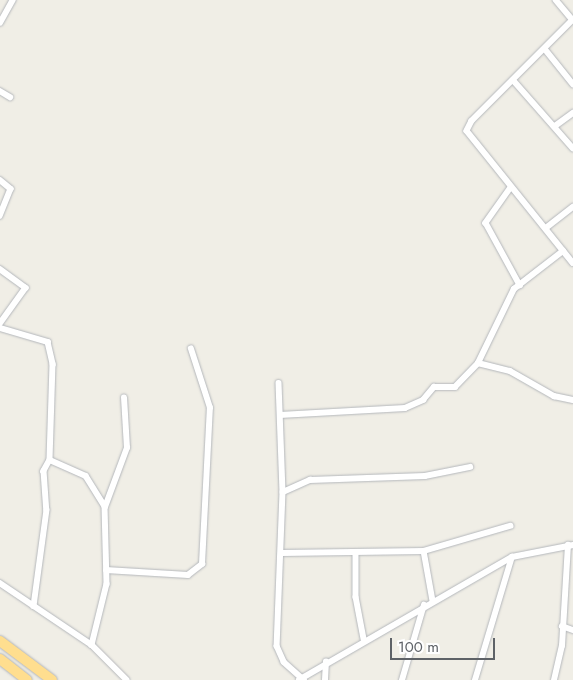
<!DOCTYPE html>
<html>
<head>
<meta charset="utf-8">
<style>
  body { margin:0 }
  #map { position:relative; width:573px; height:680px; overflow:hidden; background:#f0eee6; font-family:Jost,sans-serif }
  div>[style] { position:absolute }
  .roads { filter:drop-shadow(0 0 1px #b4b7bb) drop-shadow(0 0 1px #b4b7bb) }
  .minor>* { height:5.5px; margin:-2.75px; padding:0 2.75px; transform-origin:2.75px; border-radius:2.75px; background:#fff }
  .motorway>* { height:10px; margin:-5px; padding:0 5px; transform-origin:5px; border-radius:5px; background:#ffde8f }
  span { translate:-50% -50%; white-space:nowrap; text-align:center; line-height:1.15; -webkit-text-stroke:4px #fff; paint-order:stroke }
  .scale { position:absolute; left:390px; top:638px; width:105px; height:22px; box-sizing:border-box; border:2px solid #5e6267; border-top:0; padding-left:6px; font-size:15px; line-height:18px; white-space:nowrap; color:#5e6267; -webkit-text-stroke:4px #fff; paint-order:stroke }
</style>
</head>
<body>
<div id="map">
  <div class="roads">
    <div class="minor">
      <i style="left:556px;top:0;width:26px;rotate:50deg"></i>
      <i style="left:573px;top:20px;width:143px;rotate:135deg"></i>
      <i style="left:472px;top:121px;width:11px;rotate:117deg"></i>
      <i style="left:467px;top:131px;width:169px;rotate:51.2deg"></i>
      <i style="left:0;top:23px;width:26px;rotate:-61deg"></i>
      <i style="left:545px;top:49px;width:45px;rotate:51.3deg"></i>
      <i style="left:515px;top:82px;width:88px;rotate:48.7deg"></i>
      <i style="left:0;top:91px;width:12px;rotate:31deg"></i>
      <i style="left:555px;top:126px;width:22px;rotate:-36deg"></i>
      <i style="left:0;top:180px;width:14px;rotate:39deg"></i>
      <i style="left:11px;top:189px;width:29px;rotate:112deg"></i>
      <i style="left:510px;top:189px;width:42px;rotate:125.2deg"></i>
      <i style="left:486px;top:223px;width:71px;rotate:61.3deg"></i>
      <i style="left:546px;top:228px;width:34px;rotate:-38deg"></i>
      <i style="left:0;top:269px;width:32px;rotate:36deg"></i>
      <i style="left:26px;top:288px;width:44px;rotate:125.8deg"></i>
      <i style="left:0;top:328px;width:50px;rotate:16.3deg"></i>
      <i style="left:48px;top:342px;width:23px;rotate:77deg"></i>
      <i style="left:53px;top:364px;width:96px;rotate:91.8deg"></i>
      <i style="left:50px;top:460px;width:13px;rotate:119deg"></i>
      <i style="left:44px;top:471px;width:39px;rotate:86deg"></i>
      <i style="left:47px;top:510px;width:97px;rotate:97.7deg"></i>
      <i style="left:478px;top:363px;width:33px;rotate:14deg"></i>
      <i style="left:510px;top:371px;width:51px;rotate:29.6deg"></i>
      <i style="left:554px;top:396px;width:19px;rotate:12deg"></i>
      <i style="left:279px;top:383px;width:109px;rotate:87.9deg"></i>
      <i style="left:283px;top:492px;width:154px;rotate:92.2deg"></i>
      <i style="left:277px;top:646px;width:17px;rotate:66deg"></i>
      <i style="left:284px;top:662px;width:27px;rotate:42deg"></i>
      <i style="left:280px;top:415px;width:125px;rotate:-3.2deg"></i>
      <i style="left:405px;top:408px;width:20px;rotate:-24deg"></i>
      <i style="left:423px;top:400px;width:17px;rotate:-50deg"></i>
      <i style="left:434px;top:387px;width:21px"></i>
      <i style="left:455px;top:387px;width:33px;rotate:-46deg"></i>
      <i style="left:478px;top:363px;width:82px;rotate:-64.1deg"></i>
      <i style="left:514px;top:289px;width:62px;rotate:-37.8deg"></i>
      <i style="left:50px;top:460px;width:39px;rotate:24deg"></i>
      <i style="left:86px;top:476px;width:36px;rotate:58deg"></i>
      <i style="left:105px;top:507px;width:77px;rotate:88.5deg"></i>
      <i style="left:107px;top:584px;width:63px;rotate:103.8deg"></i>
      <i style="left:283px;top:492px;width:30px;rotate:-24deg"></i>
      <i style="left:310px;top:480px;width:115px;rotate:-2deg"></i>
      <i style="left:425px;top:476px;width:46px;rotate:-11.3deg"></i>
      <i style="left:105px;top:507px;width:63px;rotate:-69.6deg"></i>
      <i style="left:127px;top:448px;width:50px;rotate:-93.4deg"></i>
      <i style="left:424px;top:551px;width:51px;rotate:79.8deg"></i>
      <i style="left:282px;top:553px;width:142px;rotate:-0.8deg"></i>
      <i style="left:424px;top:551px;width:90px;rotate:-16.2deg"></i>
      <i style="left:356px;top:553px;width:44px;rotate:90deg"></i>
      <i style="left:356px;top:597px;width:43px;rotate:79.2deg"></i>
      <i style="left:106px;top:570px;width:82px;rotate:3.5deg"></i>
      <i style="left:188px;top:575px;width:18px;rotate:-38deg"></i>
      <i style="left:202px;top:564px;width:156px;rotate:-87.1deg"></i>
      <i style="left:210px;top:408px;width:62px;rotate:-107.9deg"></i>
      <i style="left:0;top:583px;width:111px;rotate:34deg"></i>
      <i style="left:92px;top:645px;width:49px;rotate:45deg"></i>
      <i style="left:562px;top:626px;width:12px;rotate:20deg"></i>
      <i style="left:299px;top:680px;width:246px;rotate:-30deg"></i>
      <i style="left:512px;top:557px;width:62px;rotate:-11.1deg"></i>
      <i style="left:325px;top:680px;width:18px;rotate:-87deg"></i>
      <i style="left:402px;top:680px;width:78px;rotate:-73.7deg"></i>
      <i style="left:475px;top:680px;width:128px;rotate:-73.3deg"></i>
      <i style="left:554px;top:680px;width:35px;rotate:-77deg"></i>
      <i style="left:562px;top:646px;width:101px;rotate:-86.6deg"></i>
    </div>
    <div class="motorway">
      <i style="left:0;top:641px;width:65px;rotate:36.9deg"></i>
      <i style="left:0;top:659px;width:34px;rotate:38deg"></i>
    </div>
  </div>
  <div class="scale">100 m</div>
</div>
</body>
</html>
